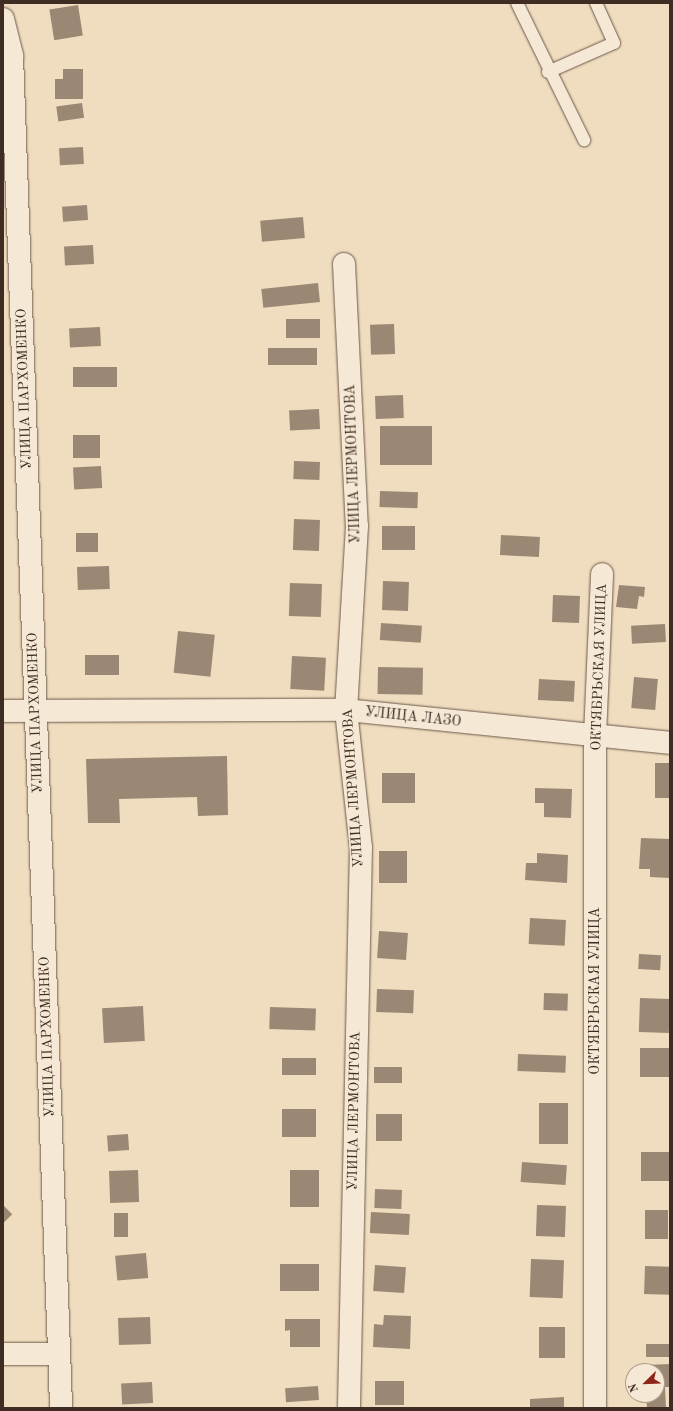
<!DOCTYPE html>
<html>
<head>
<meta charset="utf-8">
<style>
  body { margin:0 }
  #map { position:relative; width:673px; height:1411px; overflow:hidden; background:#f0dcbe; font-family:"Old Standard TT",serif }
  div>[style] { position:absolute }
  .building>* { inset:0; background:#9b8874; transform-origin:0 0 }
  .roads { filter:drop-shadow(0 0 1px #6b594a) drop-shadow(0 0 1px #6b594a) }
  .lane>* { height:12px; margin:-6px; padding:0 6px; transform-origin:6px; border-radius:6px; background:#f5e8d5 }
  .street>* { height:22px; margin:-11px; padding:0 11px; transform-origin:11px; border-radius:11px; background:#f5e8d5 }
  .secondary>* { height:22px; margin:-11px; padding:0 11px; transform-origin:11px; border-radius:11px; background:#f5e8d5 }
  span { translate:-50% -50%; white-space:nowrap; text-align:center; line-height:1.15; -webkit-text-stroke:3px #f5e8d5; paint-order:stroke }
  .street-label { font-size:14px; color:#3f2d23 }
  .frame { position:absolute; inset:0; border:4px solid #3f2d23; pointer-events:none }
  .north { position:absolute; left:625px; top:1363px; width:40px; height:40px; box-sizing:border-box; background:#f5e8d5; border:1px solid #ac9d8e; border-radius:50%; rotate:247deg; font-size:11px; font-weight:700; line-height:16px; text-align:center; color:#3f2d23 }
  .north::after { content:''; display:block; margin:auto; width:14px; height:18px; background:#8f2418; clip-path:polygon(50% 0,100% 100%,50% 72%,0 100%) }
</style>
</head>
<body>
<div id="map">
  <div class="building">
    <i style="left:78px;top:5px;width:31px;height:29px;rotate:81deg"></i>
    <i style="clip-path:polygon(63px 69px,83px 69px,83px 99px,55px 99px,55px 79px,63px 79px)"></i>
    <i style="left:82px;top:103px;width:15px;height:26px;rotate:82deg"></i>
    <i style="left:83px;top:147px;width:17px;height:24px;rotate:87deg"></i>
    <i style="left:87px;top:205px;width:15px;height:25px;rotate:86deg"></i>
    <i style="left:303px;top:217px;width:21px;height:43px;rotate:85deg"></i>
    <i style="left:93px;top:245px;width:19px;height:29px;rotate:87deg"></i>
    <i style="left:318px;top:283px;width:19px;height:57px;rotate:84deg"></i>
    <i style="left:286px;top:319px;width:34px;height:19px"></i>
    <i style="left:394px;top:324px;width:30px;height:24px;rotate:88deg"></i>
    <i style="left:100px;top:327px;width:19px;height:31px;rotate:87deg"></i>
    <i style="left:268px;top:348px;width:49px;height:17px"></i>
    <i style="left:73px;top:367px;width:44px;height:20px"></i>
    <i style="left:403px;top:395px;width:23px;height:28px;rotate:88deg"></i>
    <i style="left:319px;top:409px;width:20px;height:30px;rotate:87deg"></i>
    <i style="left:432px;top:426px;width:39px;height:52px;rotate:90deg"></i>
    <i style="left:73px;top:435px;width:27px;height:23px"></i>
    <i style="left:294px;top:461px;width:26px;height:18px;rotate:2deg"></i>
    <i style="left:101px;top:466px;width:22px;height:28px;rotate:87deg"></i>
    <i style="left:380px;top:491px;width:38px;height:16px;rotate:2deg"></i>
    <i style="left:294px;top:519px;width:26px;height:31px;rotate:2deg"></i>
    <i style="left:382px;top:526px;width:33px;height:24px"></i>
    <i style="left:98px;top:533px;width:19px;height:22px;rotate:90deg"></i>
    <i style="left:501px;top:535px;width:39px;height:20px;rotate:3deg"></i>
    <i style="left:109px;top:566px;width:23px;height:32px;rotate:88deg"></i>
    <i style="left:383px;top:581px;width:26px;height:29px;rotate:2deg"></i>
    <i style="left:290px;top:583px;width:32px;height:33px;rotate:2deg"></i>
    <i style="clip-path:polygon(619px 585px,645px 587px,644px 597px,639px 596px,637px 609px,616px 607px)"></i>
    <i style="left:553px;top:595px;width:27px;height:27px;rotate:2deg"></i>
    <i style="left:381px;top:623px;width:41px;height:17px;rotate:4deg"></i>
    <i style="left:665px;top:624px;width:18px;height:34px;rotate:87deg"></i>
    <i style="left:178px;top:631px;width:37px;height:42px;rotate:6deg"></i>
    <i style="left:85px;top:655px;width:34px;height:20px"></i>
    <i style="left:292px;top:656px;width:34px;height:33px;rotate:3deg"></i>
    <i style="left:378px;top:667px;width:45px;height:27px;rotate:1deg"></i>
    <i style="left:634px;top:677px;width:24px;height:31px;rotate:5deg"></i>
    <i style="left:539px;top:679px;width:36px;height:21px;rotate:3deg"></i>
    <i style="clip-path:polygon(227px 756px,228px 815px,198px 816px,197px 797px,119px 799px,120px 823px,88px 823px,86px 759px)"></i>
    <i style="left:655px;top:763px;width:15px;height:35px"></i>
    <i style="left:382px;top:773px;width:33px;height:30px"></i>
    <i style="clip-path:polygon(535px 788px,572px 789px,571px 818px,544px 817px,544px 803px,535px 803px)"></i>
    <i style="clip-path:polygon(641px 838px,670px 839px,670px 878px,650px 877px,650px 869px,639px 869px)"></i>
    <i style="left:379px;top:851px;width:28px;height:32px"></i>
    <i style="clip-path:polygon(537px 853px,568px 855px,567px 883px,525px 880px,526px 863px,537px 863px)"></i>
    <i style="left:530px;top:918px;width:36px;height:26px;rotate:3deg"></i>
    <i style="left:379px;top:931px;width:29px;height:27px;rotate:4deg"></i>
    <i style="left:639px;top:954px;width:22px;height:15px;rotate:3deg"></i>
    <i style="left:377px;top:989px;width:37px;height:23px;rotate:2deg"></i>
    <i style="left:544px;top:993px;width:24px;height:17px;rotate:2deg"></i>
    <i style="left:640px;top:998px;width:30px;height:34px;rotate:2deg"></i>
    <i style="left:143px;top:1006px;width:35px;height:41px;rotate:87deg"></i>
    <i style="left:270px;top:1007px;width:46px;height:22px;rotate:2deg"></i>
    <i style="left:640px;top:1048px;width:30px;height:29px"></i>
    <i style="left:518px;top:1054px;width:48px;height:17px;rotate:2deg"></i>
    <i style="left:282px;top:1058px;width:34px;height:17px"></i>
    <i style="left:402px;top:1067px;width:16px;height:28px;rotate:90deg"></i>
    <i style="left:539px;top:1103px;width:29px;height:41px"></i>
    <i style="left:316px;top:1109px;width:28px;height:34px;rotate:90deg"></i>
    <i style="left:376px;top:1114px;width:26px;height:27px"></i>
    <i style="left:128px;top:1134px;width:16px;height:21px;rotate:86deg"></i>
    <i style="left:641px;top:1152px;width:29px;height:29px"></i>
    <i style="left:522px;top:1162px;width:45px;height:20px;rotate:4deg"></i>
    <i style="left:138px;top:1170px;width:32px;height:29px;rotate:88deg"></i>
    <i style="left:290px;top:1170px;width:29px;height:37px"></i>
    <i style="left:375px;top:1189px;width:27px;height:19px;rotate:2deg"></i>
    <i style="left:3px;top:1205px;width:13px;height:123px;rotate:45deg"></i>
    <i style="left:537px;top:1205px;width:29px;height:31px;rotate:2deg"></i>
    <i style="left:668px;top:1210px;width:29px;height:23px;rotate:90deg"></i>
    <i style="left:371px;top:1212px;width:39px;height:21px;rotate:3deg"></i>
    <i style="left:128px;top:1213px;width:24px;height:14px;rotate:90deg"></i>
    <i style="left:146px;top:1253px;width:25px;height:31px;rotate:85deg"></i>
    <i style="left:531px;top:1259px;width:33px;height:38px;rotate:2deg"></i>
    <i style="left:280px;top:1264px;width:39px;height:27px"></i>
    <i style="left:375px;top:1265px;width:31px;height:26px;rotate:4deg"></i>
    <i style="left:645px;top:1266px;width:25px;height:28px;rotate:2deg"></i>
    <i style="clip-path:polygon(384px 1315px,411px 1316px,410px 1349px,373px 1347px,374px 1324px,383px 1325px)"></i>
    <i style="left:150px;top:1317px;width:27px;height:32px;rotate:88deg"></i>
    <i style="clip-path:polygon(285px 1319px,320px 1319px,320px 1347px,290px 1347px,290px 1330px,285px 1331px)"></i>
    <i style="left:539px;top:1327px;width:26px;height:31px"></i>
    <i style="left:646px;top:1344px;width:24px;height:13px"></i>
    <i style="clip-path:polygon(670px 1364px,670px 1387px,665px 1387px,666px 1408px,647px 1408px,646px 1395px,657px 1395px,657px 1371px,646px 1371px,646px 1365px)"></i>
    <i style="left:375px;top:1381px;width:29px;height:24px"></i>
    <i style="left:152px;top:1382px;width:21px;height:31px;rotate:87deg"></i>
    <i style="left:318px;top:1386px;width:14px;height:33px;rotate:86deg"></i>
    <i style="clip-path:polygon(564px 1397px,564px 1408px,530px 1408px,530px 1399px)"></i>
  </div>
  <div class="roads">
    <div class="lane">
      <i style="left:517px;top:3px;width:153px;rotate:63.9deg"></i>
      <i style="left:548px;top:72px;width:72px;rotate:-23.7deg"></i>
      <i style="left:614px;top:43px;width:44px;rotate:-114.2deg"></i>
    </div>
    <div class="street">
      <i style="left:344px;top:264px;width:262px;rotate:87.2deg"></i>
      <i style="left:357px;top:526px;width:184px;rotate:93.4deg"></i>
      <i style="left:346px;top:710px;width:138px;rotate:83.8deg"></i>
      <i style="left:361px;top:847px;width:561px;rotate:91.23deg"></i>
      <i style="left:3px;top:711px;width:343px;rotate:-0.2deg"></i>
      <i style="left:346px;top:710px;width:326px;rotate:5.8deg"></i>
      <i style="left:3px;top:1354px;width:56px"></i>
      <i style="left:595px;top:1408px;width:672px;rotate:-90deg"></i>
      <i style="left:595px;top:736px;width:162px;rotate:-87.5deg"></i>
    </div>
    <div class="secondary">
      <i style="left:3px;top:19px;width:38px;rotate:76deg"></i>
      <i style="left:12px;top:56px;width:1353px;rotate:87.92deg"></i>
    </div>
  </div>
  <div class="street-label">
    <span style="left:24px;top:389px;rotate:-92deg">УЛИЦА ПАРХОМЕНКО</span>
    <span style="left:353px;top:464px;rotate:-92deg">УЛИЦА ЛЕРМОНТОВА</span>
    <span style="left:599px;top:667px;rotate:-88deg">ОКТЯБРЬСКАЯ УЛИЦА</span>
    <span style="left:35px;top:713px;rotate:-92deg">УЛИЦА ПАРХОМЕНКО</span>
    <span style="left:413px;top:717px;rotate:6deg">УЛИЦА ЛАЗО</span>
    <span style="left:353px;top:788px;rotate:-94deg">УЛИЦА ЛЕРМОНТОВА</span>
    <span style="left:595px;top:991px;rotate:-90deg">ОКТЯБРЬСКАЯ УЛИЦА</span>
    <span style="left:47px;top:1037px;rotate:-92deg">УЛИЦА ПАРХОМЕНКО</span>
    <span style="left:354px;top:1111px;rotate:-89deg">УЛИЦА ЛЕРМОНТОВА</span>
  </div>
  <div class="frame"></div>
  <div class="north">N</div>
</div>
</body>
</html>
